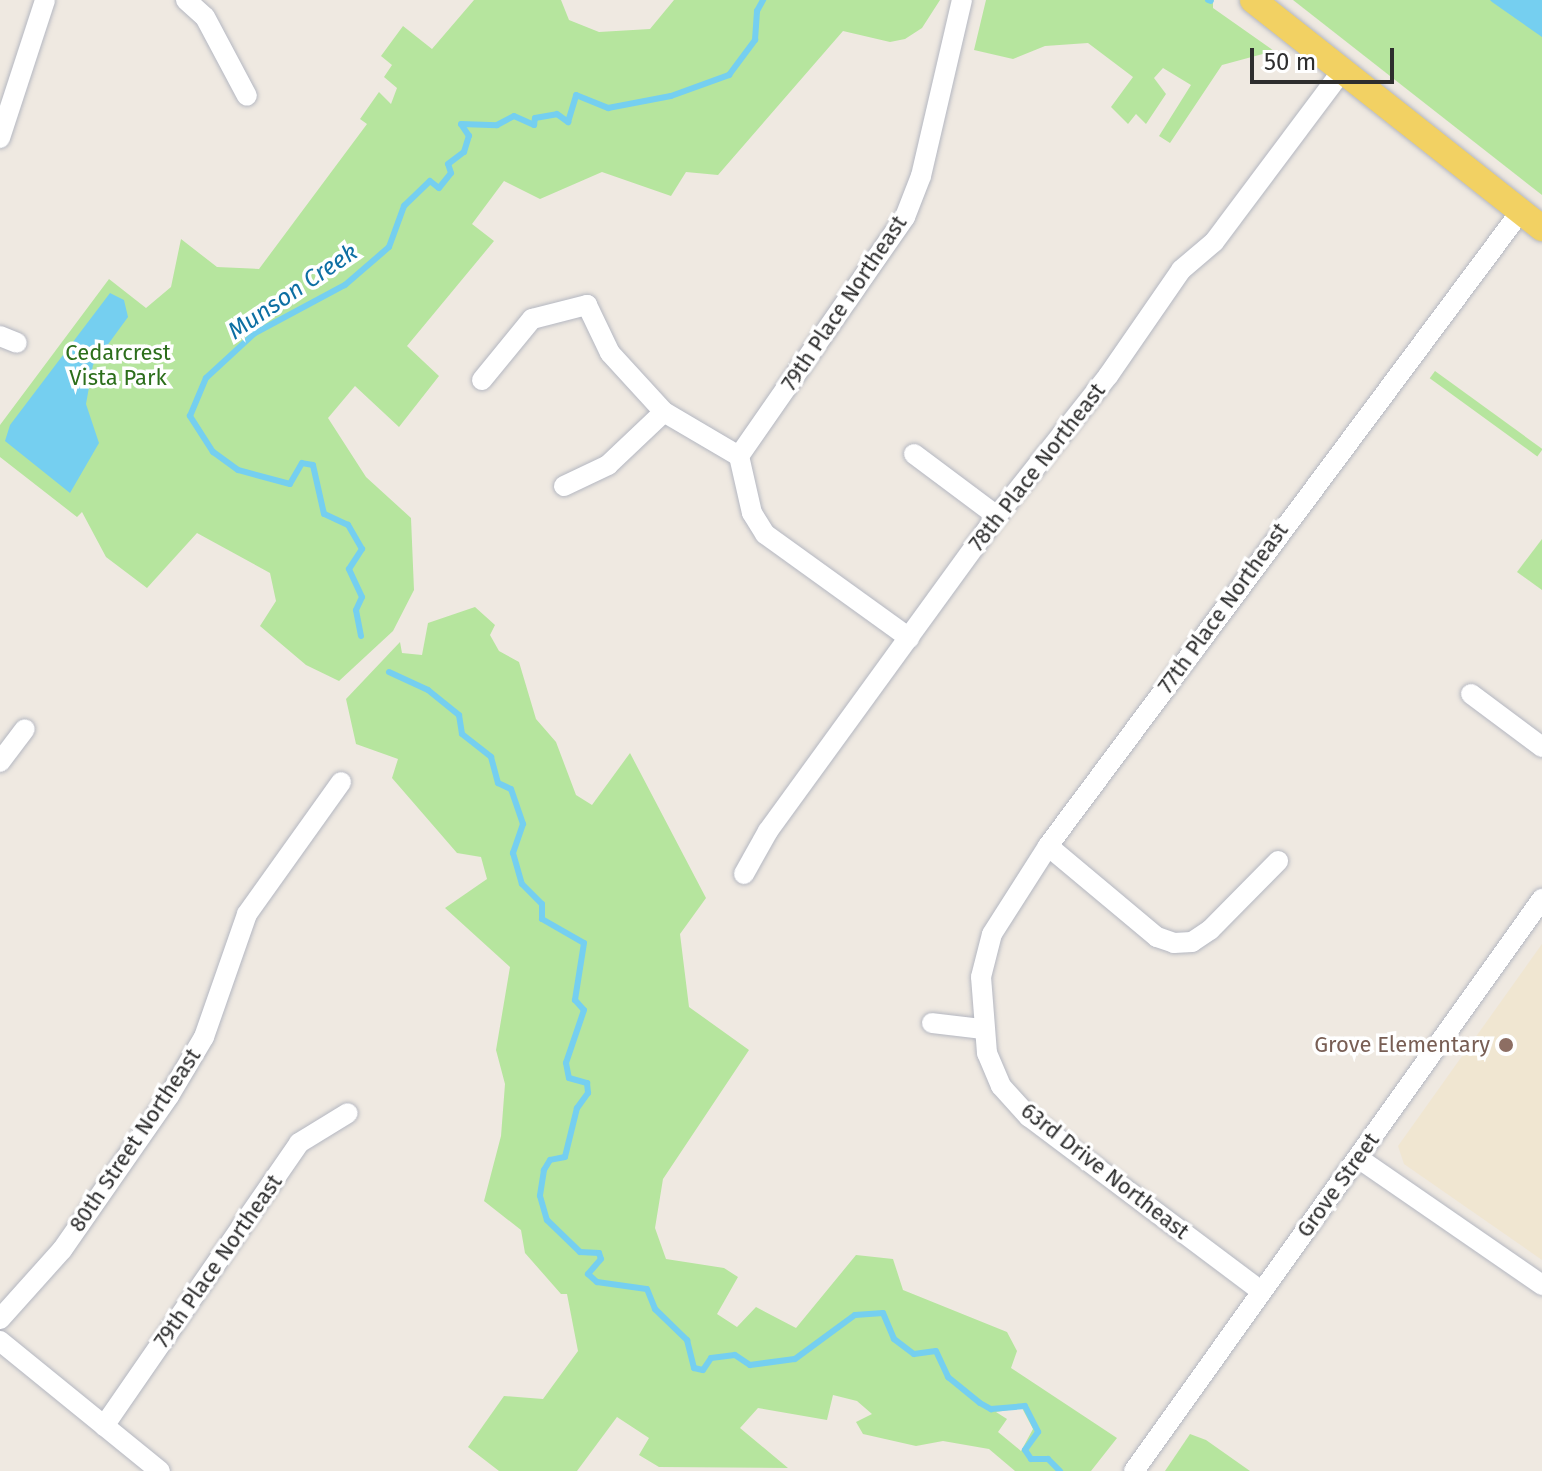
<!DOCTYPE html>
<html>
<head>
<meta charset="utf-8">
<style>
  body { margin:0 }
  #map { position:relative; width:1542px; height:1471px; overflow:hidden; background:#efe9e1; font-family:"Fira Sans",sans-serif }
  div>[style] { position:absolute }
  .education>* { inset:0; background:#f0e6d1 }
  .green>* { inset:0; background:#b6e59e; transform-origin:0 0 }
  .water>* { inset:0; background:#75cff0 }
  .stream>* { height:6px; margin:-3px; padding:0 3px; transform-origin:3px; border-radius:3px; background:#75cff0 }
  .roads { filter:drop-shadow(0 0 2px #b4b7c1) drop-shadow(0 0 2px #b4b7c1) }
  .minor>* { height:20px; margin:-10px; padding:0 10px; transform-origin:10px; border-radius:10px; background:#fff }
  .major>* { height:26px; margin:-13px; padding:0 13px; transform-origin:13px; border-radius:13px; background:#f2d163 }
  .dots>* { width:22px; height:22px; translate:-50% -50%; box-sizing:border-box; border:4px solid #fff; border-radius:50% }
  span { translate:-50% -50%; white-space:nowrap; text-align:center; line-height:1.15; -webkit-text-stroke:7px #fff; paint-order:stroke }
  .street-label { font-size:22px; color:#2e2e2e }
  .park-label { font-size:22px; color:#2c6e1b }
  .education-label { font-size:22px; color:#785e54 }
  .right { translate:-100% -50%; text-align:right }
  .water-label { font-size:24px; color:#0d6fa3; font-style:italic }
  .scale { position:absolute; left:1250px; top:48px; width:144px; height:36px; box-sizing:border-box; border:4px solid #2e2e2e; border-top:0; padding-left:10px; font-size:24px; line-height:28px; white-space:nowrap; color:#2e2e2e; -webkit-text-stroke:6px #fff; paint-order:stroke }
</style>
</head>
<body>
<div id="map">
  <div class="education">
    <i style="clip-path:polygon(1542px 944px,1542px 1260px,1404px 1164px,1398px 1146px)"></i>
  </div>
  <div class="green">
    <i style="clip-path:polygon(474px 0,561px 0,569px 20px,599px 32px,650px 29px,674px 0,940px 0,922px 28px,905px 39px,890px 42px,843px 31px,718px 175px,686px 172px,671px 196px,602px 172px,540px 199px,504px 181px,472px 224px,494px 241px,407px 346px,439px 376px,399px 427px,355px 386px,328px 418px,366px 477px,411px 518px,414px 590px,393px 631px,339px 681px,306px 665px,260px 626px,276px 601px,270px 573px,197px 533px,147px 588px,106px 557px,82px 512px,77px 517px,0 457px,0 425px,109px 279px,146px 308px,171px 287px,181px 239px,217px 267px,259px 269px,367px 124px,360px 119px,379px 92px,391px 104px,397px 88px,384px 77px,392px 65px,381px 56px,403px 26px,432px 49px)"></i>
    <i style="clip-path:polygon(986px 0,1213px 0,1213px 8px,1274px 51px,1222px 65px,1170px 143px,1159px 136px,1191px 85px,1163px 68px,1154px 78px,1166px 94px,1146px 124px,1136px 114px,1128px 124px,1111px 107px,1133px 77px,1088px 43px,1045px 46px,1013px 59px,974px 50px)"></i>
    <i style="clip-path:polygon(1293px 0,1542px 0,1542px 195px)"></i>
    <i style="left:1435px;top:371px;width:133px;height:9px;rotate:36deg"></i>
    <i style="clip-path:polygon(1542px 539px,1542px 590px,1517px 572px)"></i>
    <i style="clip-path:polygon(evenodd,475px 607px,495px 625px,490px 635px,499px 651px,519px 662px,536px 719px,556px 742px,576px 795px,592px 805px,630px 753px,706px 898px,680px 934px,689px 1007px,749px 1050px,663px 1179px,655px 1228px,666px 1259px,724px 1268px,738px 1277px,717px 1314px,737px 1327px,756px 1307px,796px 1328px,856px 1255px,893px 1259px,903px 1290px,1007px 1332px,1017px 1351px,1011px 1368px,1117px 1438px,1091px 1471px,1015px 1471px,989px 1449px,943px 1441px,916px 1446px,863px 1434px,856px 1422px,872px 1414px,857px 1401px,833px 1395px,827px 1420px,758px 1408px,740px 1428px,788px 1468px,659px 1467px,639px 1455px,649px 1438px,617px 1417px,577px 1471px,499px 1471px,468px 1447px,504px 1396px,543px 1399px,578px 1351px,567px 1294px,561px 1294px,525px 1253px,521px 1230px,484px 1201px,501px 1136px,505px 1084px,496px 1050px,510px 967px,445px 908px,487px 879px,481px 857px,457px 853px,392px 778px,398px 759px,356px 744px,346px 699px,400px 642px,402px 653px,422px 655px,428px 623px,475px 607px,1022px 1408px,1033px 1429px,1021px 1451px,998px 1432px,1007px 1419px,996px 1412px,1022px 1408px)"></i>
    <i style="clip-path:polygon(1190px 1434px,1206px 1440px,1250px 1471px,1165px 1471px)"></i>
  </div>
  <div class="water">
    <i style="clip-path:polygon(1490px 0,1542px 0,1542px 37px,1492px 2px)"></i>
    <i style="clip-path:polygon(110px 293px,124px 300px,128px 317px,93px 365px,86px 404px,99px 443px,70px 493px,5px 441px,10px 425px)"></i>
  </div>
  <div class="stream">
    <i style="left:1208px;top:0;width:3px;rotate:18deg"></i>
    <i style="left:361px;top:636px;width:26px;rotate:-101deg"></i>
    <i style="left:356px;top:610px;width:14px;rotate:-65deg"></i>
    <i style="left:362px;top:597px;width:31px;rotate:-115deg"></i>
    <i style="left:349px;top:569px;width:24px;rotate:-57deg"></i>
    <i style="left:362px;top:549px;width:28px;rotate:-120deg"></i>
    <i style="left:348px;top:525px;width:26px;rotate:-155deg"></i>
    <i style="left:324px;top:514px;width:50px;rotate:-102.7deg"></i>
    <i style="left:313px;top:465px;width:11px;rotate:-170deg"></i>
    <i style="left:302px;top:463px;width:24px;rotate:120deg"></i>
    <i style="left:290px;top:484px;width:54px;rotate:-164.9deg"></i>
    <i style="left:238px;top:470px;width:31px;rotate:-144deg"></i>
    <i style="left:213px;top:452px;width:43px;rotate:-122.6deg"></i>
    <i style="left:190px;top:416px;width:41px;rotate:-67.2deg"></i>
    <i style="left:206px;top:378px;width:67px;rotate:-42.6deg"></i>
    <i style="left:255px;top:333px;width:102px;rotate:-28.1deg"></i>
    <i style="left:345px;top:285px;width:58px;rotate:-40.8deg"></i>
    <i style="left:389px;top:247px;width:44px;rotate:-69.9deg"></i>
    <i style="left:404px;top:206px;width:36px;rotate:-44deg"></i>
    <i style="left:430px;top:181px;width:11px;rotate:38deg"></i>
    <i style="left:439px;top:188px;width:19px;rotate:-51deg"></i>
    <i style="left:451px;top:173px;width:9px;rotate:-108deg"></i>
    <i style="left:448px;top:164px;width:20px;rotate:-37deg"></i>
    <i style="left:464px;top:152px;width:17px;rotate:-73deg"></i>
    <i style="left:469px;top:136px;width:14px;rotate:-124deg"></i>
    <i style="left:461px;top:124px;width:36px;rotate:2deg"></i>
    <i style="left:497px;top:125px;width:19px;rotate:-28deg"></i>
    <i style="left:514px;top:116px;width:22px;rotate:24deg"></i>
    <i style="left:534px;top:125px;width:7px;rotate:-82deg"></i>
    <i style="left:535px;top:118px;width:22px;rotate:-10deg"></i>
    <i style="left:557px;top:114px;width:14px;rotate:36deg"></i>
    <i style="left:568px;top:122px;width:28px;rotate:-73deg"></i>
    <i style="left:576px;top:95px;width:35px;rotate:22deg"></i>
    <i style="left:608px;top:108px;width:64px;rotate:-10.8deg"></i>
    <i style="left:671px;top:96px;width:62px;rotate:-19.9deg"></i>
    <i style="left:729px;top:75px;width:44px;rotate:-53.4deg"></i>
    <i style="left:755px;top:40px;width:29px;rotate:-86deg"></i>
    <i style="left:757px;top:11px;width:13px;rotate:-61deg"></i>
    <i style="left:389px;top:672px;width:43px;rotate:24.8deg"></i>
    <i style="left:428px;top:690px;width:40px;rotate:39deg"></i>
    <i style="left:459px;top:715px;width:19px;rotate:81deg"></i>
    <i style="left:462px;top:734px;width:37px;rotate:38deg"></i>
    <i style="left:491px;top:757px;width:27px;rotate:75deg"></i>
    <i style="left:498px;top:783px;width:14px;rotate:25deg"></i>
    <i style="left:511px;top:789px;width:37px;rotate:71deg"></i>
    <i style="left:523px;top:824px;width:31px;rotate:109deg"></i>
    <i style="left:513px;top:853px;width:32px;rotate:74deg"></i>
    <i style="left:522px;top:884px;width:28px;rotate:45deg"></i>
    <i style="left:542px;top:904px;width:15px;rotate:90deg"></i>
    <i style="left:542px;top:919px;width:48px;rotate:29.7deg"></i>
    <i style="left:584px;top:943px;width:58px;rotate:99deg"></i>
    <i style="left:575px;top:1000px;width:13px;rotate:48deg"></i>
    <i style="left:584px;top:1010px;width:56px;rotate:108.8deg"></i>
    <i style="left:566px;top:1063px;width:15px;rotate:79deg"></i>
    <i style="left:569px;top:1078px;width:19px;rotate:16deg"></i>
    <i style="left:587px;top:1083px;width:10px;rotate:84deg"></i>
    <i style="left:588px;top:1093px;width:19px;rotate:126deg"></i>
    <i style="left:577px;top:1108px;width:50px;rotate:103.8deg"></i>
    <i style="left:565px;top:1157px;width:15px;rotate:169deg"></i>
    <i style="left:550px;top:1160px;width:12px;rotate:121deg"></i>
    <i style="left:544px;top:1170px;width:26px;rotate:99deg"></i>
    <i style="left:540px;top:1196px;width:25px;rotate:74deg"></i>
    <i style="left:547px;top:1220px;width:46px;rotate:44.1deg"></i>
    <i style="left:580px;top:1252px;width:19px;rotate:3deg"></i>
    <i style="left:599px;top:1253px;width:6px;rotate:72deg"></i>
    <i style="left:601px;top:1259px;width:20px;rotate:131deg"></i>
    <i style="left:588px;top:1274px;width:12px;rotate:42deg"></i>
    <i style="left:597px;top:1282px;width:50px;rotate:8deg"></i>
    <i style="left:647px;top:1289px;width:22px;rotate:68deg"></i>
    <i style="left:655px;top:1309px;width:45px;rotate:44.1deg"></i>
    <i style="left:687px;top:1340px;width:29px;rotate:76deg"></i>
    <i style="left:694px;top:1368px;width:9px;rotate:13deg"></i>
    <i style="left:703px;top:1370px;width:14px;rotate:-56deg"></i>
    <i style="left:711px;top:1358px;width:24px;rotate:-7deg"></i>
    <i style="left:735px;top:1355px;width:18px;rotate:34deg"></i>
    <i style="left:750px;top:1365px;width:45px;rotate:-7.6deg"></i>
    <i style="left:795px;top:1359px;width:74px;rotate:-36.3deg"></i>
    <i style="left:855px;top:1315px;width:28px;rotate:-4deg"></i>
    <i style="left:883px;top:1313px;width:28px;rotate:67deg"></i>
    <i style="left:894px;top:1339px;width:25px;rotate:37deg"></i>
    <i style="left:914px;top:1354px;width:22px;rotate:-8deg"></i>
    <i style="left:936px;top:1351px;width:29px;rotate:65deg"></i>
    <i style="left:948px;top:1377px;width:41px;rotate:39.1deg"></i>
    <i style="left:980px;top:1403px;width:13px;rotate:29deg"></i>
    <i style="left:991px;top:1409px;width:34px;rotate:-5deg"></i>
    <i style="left:1025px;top:1406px;width:29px;rotate:63deg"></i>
    <i style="left:1038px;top:1432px;width:22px;rotate:126deg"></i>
    <i style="left:1025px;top:1450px;width:11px;rotate:56deg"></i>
    <i style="left:1031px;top:1459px;width:17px"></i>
    <i style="left:1048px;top:1459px;width:17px;rotate:45deg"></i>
  </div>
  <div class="roads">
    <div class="minor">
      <i style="left:186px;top:0;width:25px;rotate:42deg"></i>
      <i style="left:205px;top:17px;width:89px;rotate:62deg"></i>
      <i style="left:0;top:138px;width:145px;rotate:-71.9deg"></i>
      <i style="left:0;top:336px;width:18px;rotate:22deg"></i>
      <i style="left:482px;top:380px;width:79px;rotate:-50.7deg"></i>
      <i style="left:532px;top:319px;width:57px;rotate:-14.3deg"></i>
      <i style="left:587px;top:305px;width:53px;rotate:64.4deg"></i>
      <i style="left:610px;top:353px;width:80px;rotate:47.5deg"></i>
      <i style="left:664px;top:412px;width:87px;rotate:30.4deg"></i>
      <i style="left:739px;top:456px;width:58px;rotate:77.2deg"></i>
      <i style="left:752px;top:513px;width:25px;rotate:58deg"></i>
      <i style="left:765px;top:534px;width:178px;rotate:35.8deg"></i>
      <i style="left:914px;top:454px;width:104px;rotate:36.8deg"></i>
      <i style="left:739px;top:456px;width:291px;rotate:-55.2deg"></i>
      <i style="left:905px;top:217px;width:44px;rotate:-68.7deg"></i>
      <i style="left:921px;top:176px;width:181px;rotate:-76.9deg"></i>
      <i style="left:564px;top:486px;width:49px;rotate:-25.5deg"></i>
      <i style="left:608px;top:465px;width:77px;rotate:-43.4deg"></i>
      <i style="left:1471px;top:694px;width:89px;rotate:36.7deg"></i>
      <i style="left:0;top:762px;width:41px;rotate:-52.9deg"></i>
      <i style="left:1048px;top:846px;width:142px;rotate:39.9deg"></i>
      <i style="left:1157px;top:937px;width:18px;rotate:19deg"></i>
      <i style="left:1174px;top:943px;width:18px;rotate:-3deg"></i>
      <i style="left:1192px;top:942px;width:22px;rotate:-34deg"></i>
      <i style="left:1210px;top:930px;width:97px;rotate:-45.4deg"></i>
      <i style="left:744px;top:874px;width:49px;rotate:-60.8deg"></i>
      <i style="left:768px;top:831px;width:389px;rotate:-54deg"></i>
      <i style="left:997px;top:516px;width:179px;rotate:-51.6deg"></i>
      <i style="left:1108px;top:376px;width:129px;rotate:-55.4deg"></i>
      <i style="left:1181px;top:270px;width:43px;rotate:-40.3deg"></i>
      <i style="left:1214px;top:242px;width:214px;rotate:-53.2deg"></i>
      <i style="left:932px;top:1023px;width:50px;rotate:6.8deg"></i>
      <i style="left:1358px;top:1158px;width:224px;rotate:34.6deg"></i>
      <i style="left:1261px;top:1291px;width:290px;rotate:-143.1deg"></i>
      <i style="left:1029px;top:1117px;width:42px;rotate:-132.1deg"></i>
      <i style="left:1001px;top:1086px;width:36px;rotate:-113deg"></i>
      <i style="left:987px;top:1053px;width:76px;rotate:-94.5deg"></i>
      <i style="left:981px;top:977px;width:44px;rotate:-75.7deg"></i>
      <i style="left:992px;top:934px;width:104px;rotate:-57.5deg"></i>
      <i style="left:1048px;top:846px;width:792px;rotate:-53.32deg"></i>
      <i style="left:0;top:1319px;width:93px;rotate:-48.1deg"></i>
      <i style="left:62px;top:1250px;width:188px;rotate:-55.2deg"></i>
      <i style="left:169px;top:1096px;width:69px;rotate:-59.3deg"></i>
      <i style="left:204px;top:1037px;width:130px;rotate:-70.7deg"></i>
      <i style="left:247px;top:914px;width:162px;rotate:-54.5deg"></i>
      <i style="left:0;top:1341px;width:206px;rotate:39.1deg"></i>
      <i style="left:104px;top:1426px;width:344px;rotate:-55.4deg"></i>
      <i style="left:299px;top:1143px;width:57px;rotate:-31.5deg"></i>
      <i style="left:1134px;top:1471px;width:703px;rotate:-54.5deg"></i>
    </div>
    <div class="major">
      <i style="left:1253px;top:0;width:368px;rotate:38.3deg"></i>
    </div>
  </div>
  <div class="dots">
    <i style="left:1506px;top:1045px;background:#8d6e63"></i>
  </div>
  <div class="street-label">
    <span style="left:844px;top:303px;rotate:-56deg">79th Place Northeast</span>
    <span style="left:1037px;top:467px;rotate:-52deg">78th Place Northeast</span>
    <span style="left:1223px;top:608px;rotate:-54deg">77th Place Northeast</span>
    <span style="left:135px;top:1140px;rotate:-56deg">80th Street Northeast</span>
    <span style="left:1105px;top:1171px;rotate:38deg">63rd Drive Northeast</span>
    <span style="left:1338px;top:1185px;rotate:-54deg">Grove Street</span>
    <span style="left:218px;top:1261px;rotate:-55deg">79th Place Northeast</span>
  </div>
  <div class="park-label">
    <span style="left:118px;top:365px">Cedarcrest<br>Vista Park</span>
  </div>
  <div class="education-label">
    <span class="right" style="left:1490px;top:1045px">Grove Elementary</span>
  </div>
  <div class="water-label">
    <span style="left:293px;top:292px;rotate:-34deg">Munson Creek</span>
  </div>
  <div class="scale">50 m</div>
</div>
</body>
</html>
